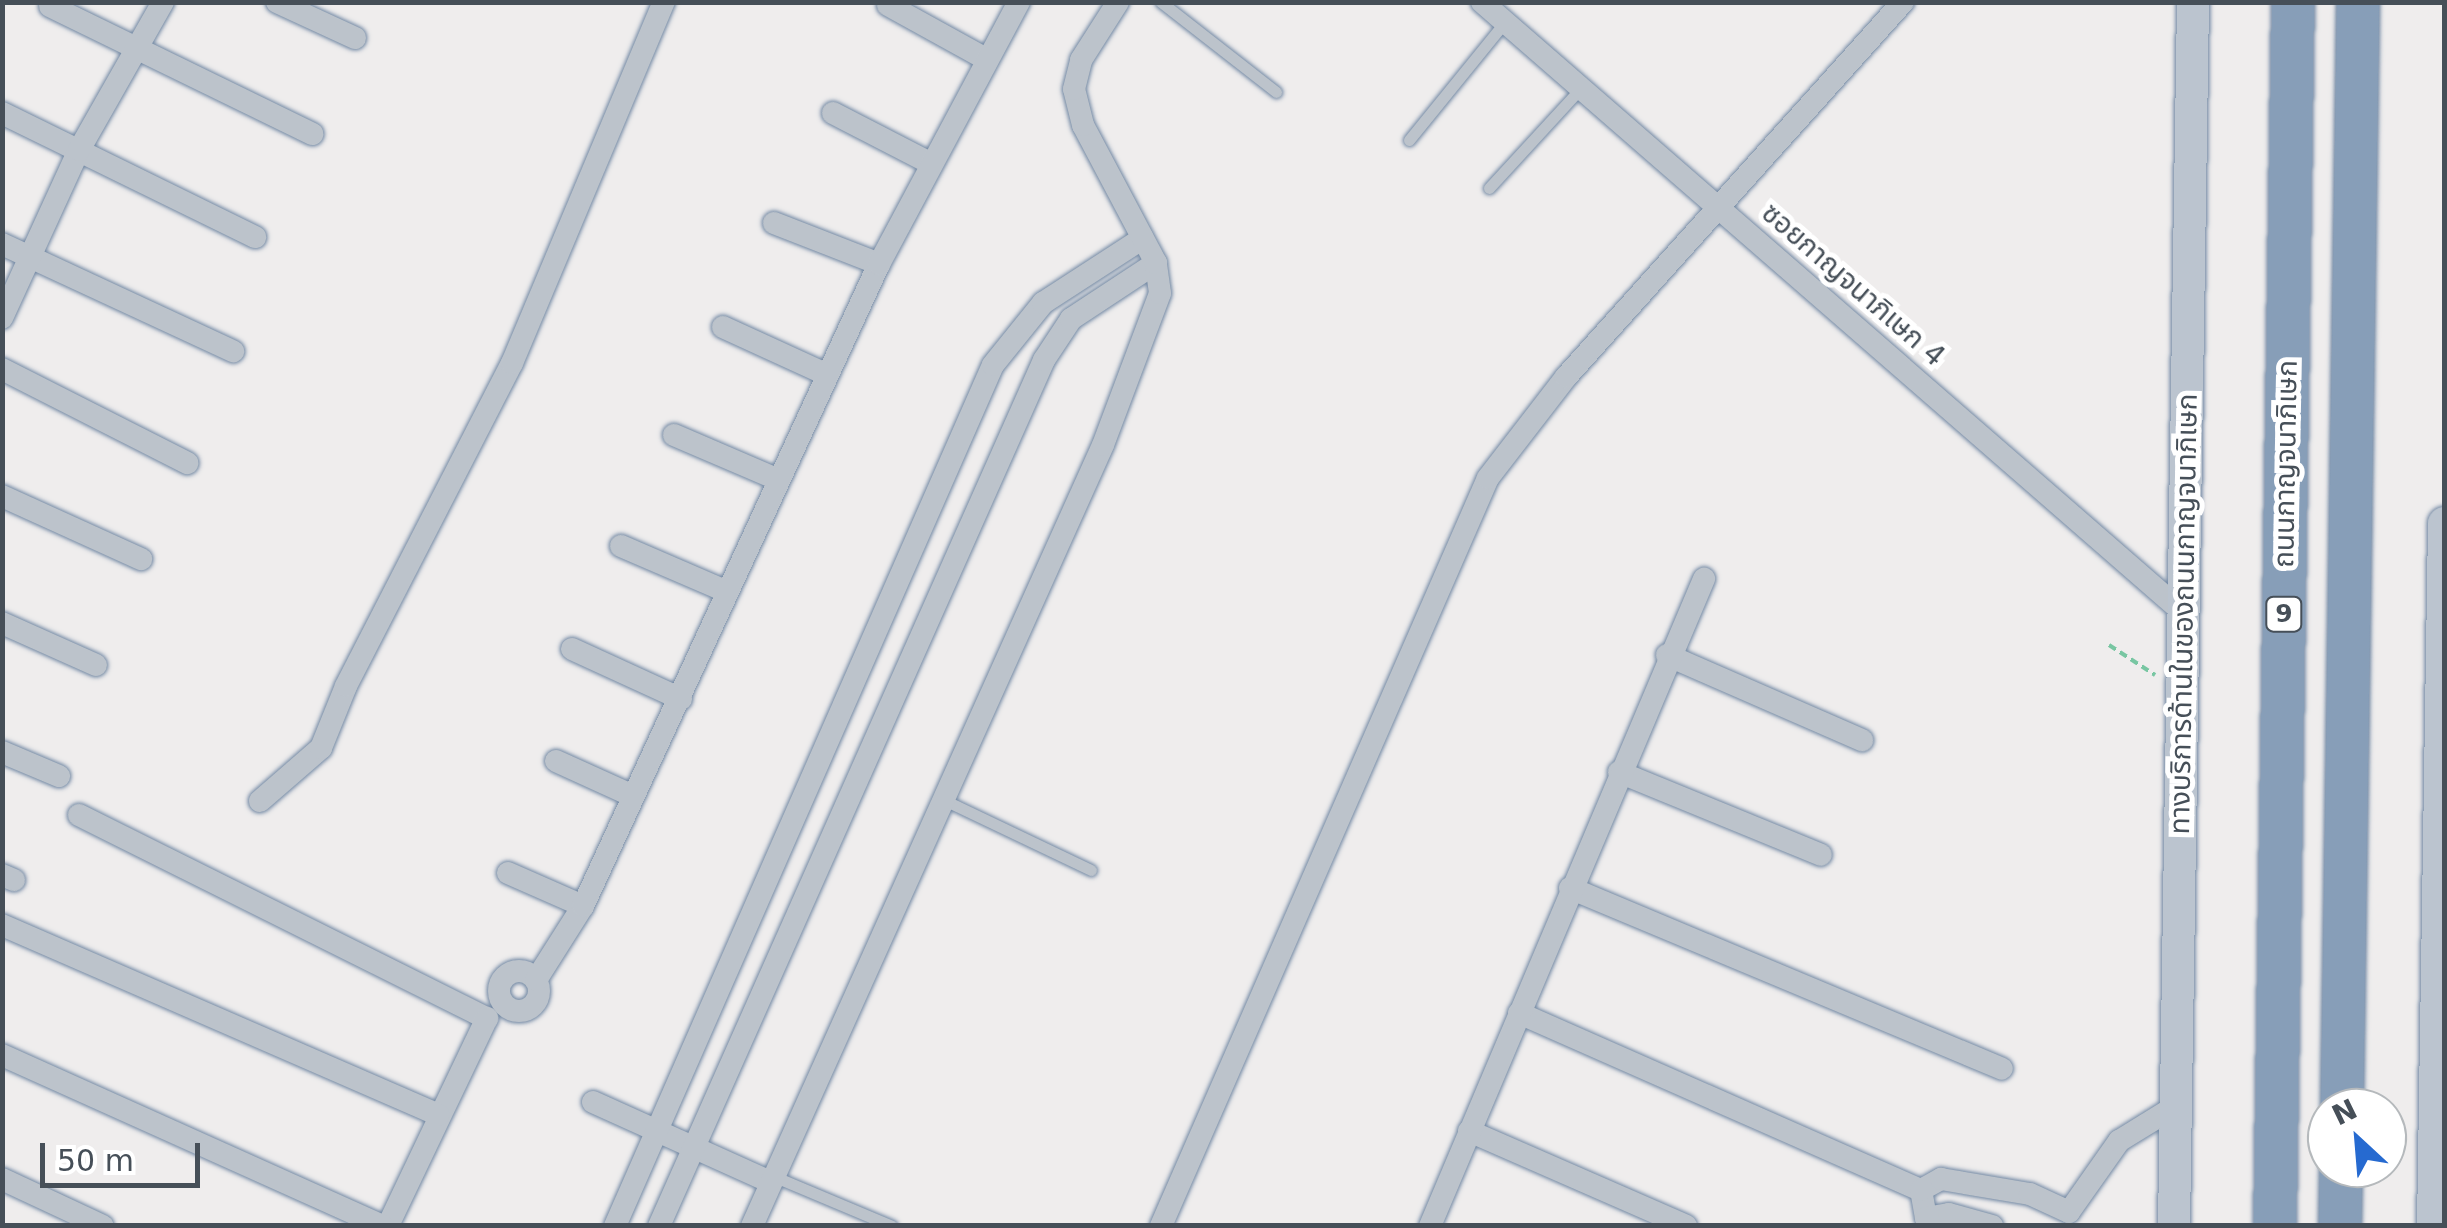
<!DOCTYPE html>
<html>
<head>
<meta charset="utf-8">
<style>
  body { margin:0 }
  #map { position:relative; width:2447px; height:1228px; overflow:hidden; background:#efeded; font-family:"DejaVu Sans","Noto Sans Thai",sans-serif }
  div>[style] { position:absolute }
  .path>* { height:4px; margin-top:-2px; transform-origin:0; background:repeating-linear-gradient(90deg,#78c6a2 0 8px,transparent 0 13px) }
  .roads { filter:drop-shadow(0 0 2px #7389a4) drop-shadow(0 0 2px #7389a4) }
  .service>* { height:11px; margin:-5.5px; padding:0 5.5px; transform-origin:5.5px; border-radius:5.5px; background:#bcc3cb }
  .minor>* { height:22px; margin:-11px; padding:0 11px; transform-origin:11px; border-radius:11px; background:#bcc3cb }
  .minor>.ring { margin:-11px; padding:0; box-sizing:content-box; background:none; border:22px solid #bcc3cb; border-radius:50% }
  .secondary>* { height:32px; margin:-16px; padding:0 16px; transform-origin:16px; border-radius:16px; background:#bbc4cf }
  .motorway>* { height:42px; margin:-21px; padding:0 21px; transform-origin:21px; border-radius:21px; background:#879eb8 }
  span { translate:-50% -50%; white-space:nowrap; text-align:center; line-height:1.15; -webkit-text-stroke:10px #fff; paint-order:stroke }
  .shield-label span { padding:2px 8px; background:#fff; border:2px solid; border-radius:8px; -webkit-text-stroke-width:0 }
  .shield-label { font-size:25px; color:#464f58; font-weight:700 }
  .street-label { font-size:28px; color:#464f58 }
  .frame { position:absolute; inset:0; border:5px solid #464f58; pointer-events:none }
  .north { position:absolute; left:2307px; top:1088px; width:100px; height:100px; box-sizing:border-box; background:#fff; border:2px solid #b5b9bc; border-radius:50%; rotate:334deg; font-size:28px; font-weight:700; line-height:40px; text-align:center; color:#464f58 }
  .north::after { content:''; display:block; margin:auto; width:35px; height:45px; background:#266ad0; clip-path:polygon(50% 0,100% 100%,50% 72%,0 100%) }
  .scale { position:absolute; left:40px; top:1143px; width:160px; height:45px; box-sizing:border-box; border:5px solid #464f58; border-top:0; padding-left:12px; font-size:30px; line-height:35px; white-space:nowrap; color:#464f58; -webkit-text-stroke:8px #fff; paint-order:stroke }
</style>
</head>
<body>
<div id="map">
  <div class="path">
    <i style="left:2109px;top:645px;width:55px;rotate:33.1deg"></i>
  </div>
  <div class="roads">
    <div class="service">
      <i style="left:1161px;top:2px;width:146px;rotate:38deg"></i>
      <i style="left:1409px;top:140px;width:152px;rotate:-50.9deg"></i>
      <i style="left:1489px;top:188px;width:136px;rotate:-47.4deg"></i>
      <i style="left:942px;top:799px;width:165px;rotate:25.5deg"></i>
      <i style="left:773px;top:1176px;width:129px;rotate:22.8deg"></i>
    </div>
    <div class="minor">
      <i style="left:277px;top:2px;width:86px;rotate:24.8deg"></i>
      <i style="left:1482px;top:2px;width:931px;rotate:41.04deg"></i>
      <i style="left:888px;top:5px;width:110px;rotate:28.9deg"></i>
      <i style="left:50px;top:6px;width:292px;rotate:26deg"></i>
      <i style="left:2px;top:113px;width:282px;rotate:26.1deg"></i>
      <i style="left:833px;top:113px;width:109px;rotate:27.3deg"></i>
      <i style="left:774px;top:223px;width:113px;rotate:21.3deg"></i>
      <i style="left:2px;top:244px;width:255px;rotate:24.9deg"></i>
      <i style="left:2px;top:318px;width:185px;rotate:-65.4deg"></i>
      <i style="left:79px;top:150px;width:170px;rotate:-60.4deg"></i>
      <i style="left:723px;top:327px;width:115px;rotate:24.6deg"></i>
      <i style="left:2px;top:369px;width:208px;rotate:26.9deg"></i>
      <i style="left:674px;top:435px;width:114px;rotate:23.2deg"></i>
      <i style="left:2px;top:496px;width:153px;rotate:24.4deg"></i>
      <i style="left:621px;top:546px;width:116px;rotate:23.3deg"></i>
      <i style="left:2px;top:623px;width:103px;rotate:24.1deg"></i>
      <i style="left:572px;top:649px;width:120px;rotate:24.6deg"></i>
      <i style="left:1667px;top:655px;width:213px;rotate:23.6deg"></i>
      <i style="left:2px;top:752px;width:62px;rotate:22.8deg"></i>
      <i style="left:556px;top:761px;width:85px;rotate:24.4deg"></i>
      <i style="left:1619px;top:772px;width:218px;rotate:22.3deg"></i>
      <i style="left:260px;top:801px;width:81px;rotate:-41deg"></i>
      <i style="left:321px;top:748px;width:67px;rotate:-68deg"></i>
      <i style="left:346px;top:686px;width:363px;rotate:-62.8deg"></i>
      <i style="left:512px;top:363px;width:392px;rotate:-67.2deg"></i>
      <i style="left:79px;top:815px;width:456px;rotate:26.5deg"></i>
      <i style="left:487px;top:1018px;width:230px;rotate:115.5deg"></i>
      <i style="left:508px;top:873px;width:82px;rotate:23.7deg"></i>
      <i style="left:2px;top:875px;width:13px;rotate:23deg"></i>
      <i style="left:1570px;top:888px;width:468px;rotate:22.7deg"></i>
      <i style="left:2px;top:925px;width:476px;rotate:23.5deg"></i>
      <i class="ring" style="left:499px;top:971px;width:18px;height:18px"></i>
      <i style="left:536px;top:980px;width:88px;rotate:-57.6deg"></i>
      <i style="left:583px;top:906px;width:707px;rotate:-65.25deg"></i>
      <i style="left:879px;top:264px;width:297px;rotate:-61.9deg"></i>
      <i style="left:1519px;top:1013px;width:439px;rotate:23.8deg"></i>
      <i style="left:2px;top:1055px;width:418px;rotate:24.2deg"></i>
      <i style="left:593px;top:1102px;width:194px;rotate:24.3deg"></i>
      <i style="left:1469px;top:1131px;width:237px;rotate:23.6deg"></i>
      <i style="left:2px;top:1179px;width:111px;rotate:25deg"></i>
      <i style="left:1926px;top:1218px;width:28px;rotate:-100deg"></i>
      <i style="left:1921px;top:1190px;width:23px;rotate:-29deg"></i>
      <i style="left:1941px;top:1179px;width:90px;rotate:9.6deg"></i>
      <i style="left:2030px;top:1194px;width:43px;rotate:24.8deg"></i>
      <i style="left:2069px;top:1212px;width:87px;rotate:-54.8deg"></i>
      <i style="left:2119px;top:1141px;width:67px;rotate:-31.6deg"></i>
      <i style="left:1926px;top:1218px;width:23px;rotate:-10deg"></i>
      <i style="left:1949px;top:1214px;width:45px;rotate:15.6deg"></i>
      <i style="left:615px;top:1226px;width:940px;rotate:-66.3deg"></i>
      <i style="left:993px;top:365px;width:80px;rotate:-51.1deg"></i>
      <i style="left:1043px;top:303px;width:119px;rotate:-33deg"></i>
      <i style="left:659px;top:1226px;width:948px;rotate:-66.03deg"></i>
      <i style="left:1044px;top:360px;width:49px;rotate:-56.6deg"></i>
      <i style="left:1071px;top:319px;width:102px;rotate:-33.4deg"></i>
      <i style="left:752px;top:1226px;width:856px;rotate:-65.8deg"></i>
      <i style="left:1103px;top:445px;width:162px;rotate:-69.4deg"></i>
      <i style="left:1160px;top:293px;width:30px;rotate:-98deg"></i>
      <i style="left:1156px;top:263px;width:156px;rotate:-117.9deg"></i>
      <i style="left:1083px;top:125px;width:37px;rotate:-104deg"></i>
      <i style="left:1074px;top:89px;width:30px;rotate:-76deg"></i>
      <i style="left:1081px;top:60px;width:69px;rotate:-57.5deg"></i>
      <i style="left:1161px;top:1226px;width:816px;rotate:-66.39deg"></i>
      <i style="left:1488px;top:478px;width:128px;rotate:-52.3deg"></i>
      <i style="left:1566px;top:377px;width:504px;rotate:-48.06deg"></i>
      <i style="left:1430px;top:1226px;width:703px;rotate:-67.05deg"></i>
    </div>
    <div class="secondary">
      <i style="left:2174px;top:1226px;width:1224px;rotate:-89.11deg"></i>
      <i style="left:2433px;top:1226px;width:703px;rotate:-89.1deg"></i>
    </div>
    <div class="motorway">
      <i style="left:2342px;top:1108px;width:1106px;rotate:-89.17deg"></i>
      <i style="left:2275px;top:1226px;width:1224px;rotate:-89.16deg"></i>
      <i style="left:2340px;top:1226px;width:58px;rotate:-89deg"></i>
    </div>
  </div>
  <div class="shield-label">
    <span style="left:2284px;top:614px">9</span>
  </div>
  <div class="street-label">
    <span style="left:1853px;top:285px;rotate:41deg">ซอยกาญจนาภิเษก 4</span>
    <span style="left:2286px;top:464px;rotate:-89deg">ถนนกาญจนาภิเษก</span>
    <span style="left:2184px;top:614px;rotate:-89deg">ทางบริการด้านในของถนนกาญจนาภิเษก</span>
  </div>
  <div class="frame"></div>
  <div class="north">N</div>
  <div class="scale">50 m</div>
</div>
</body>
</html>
